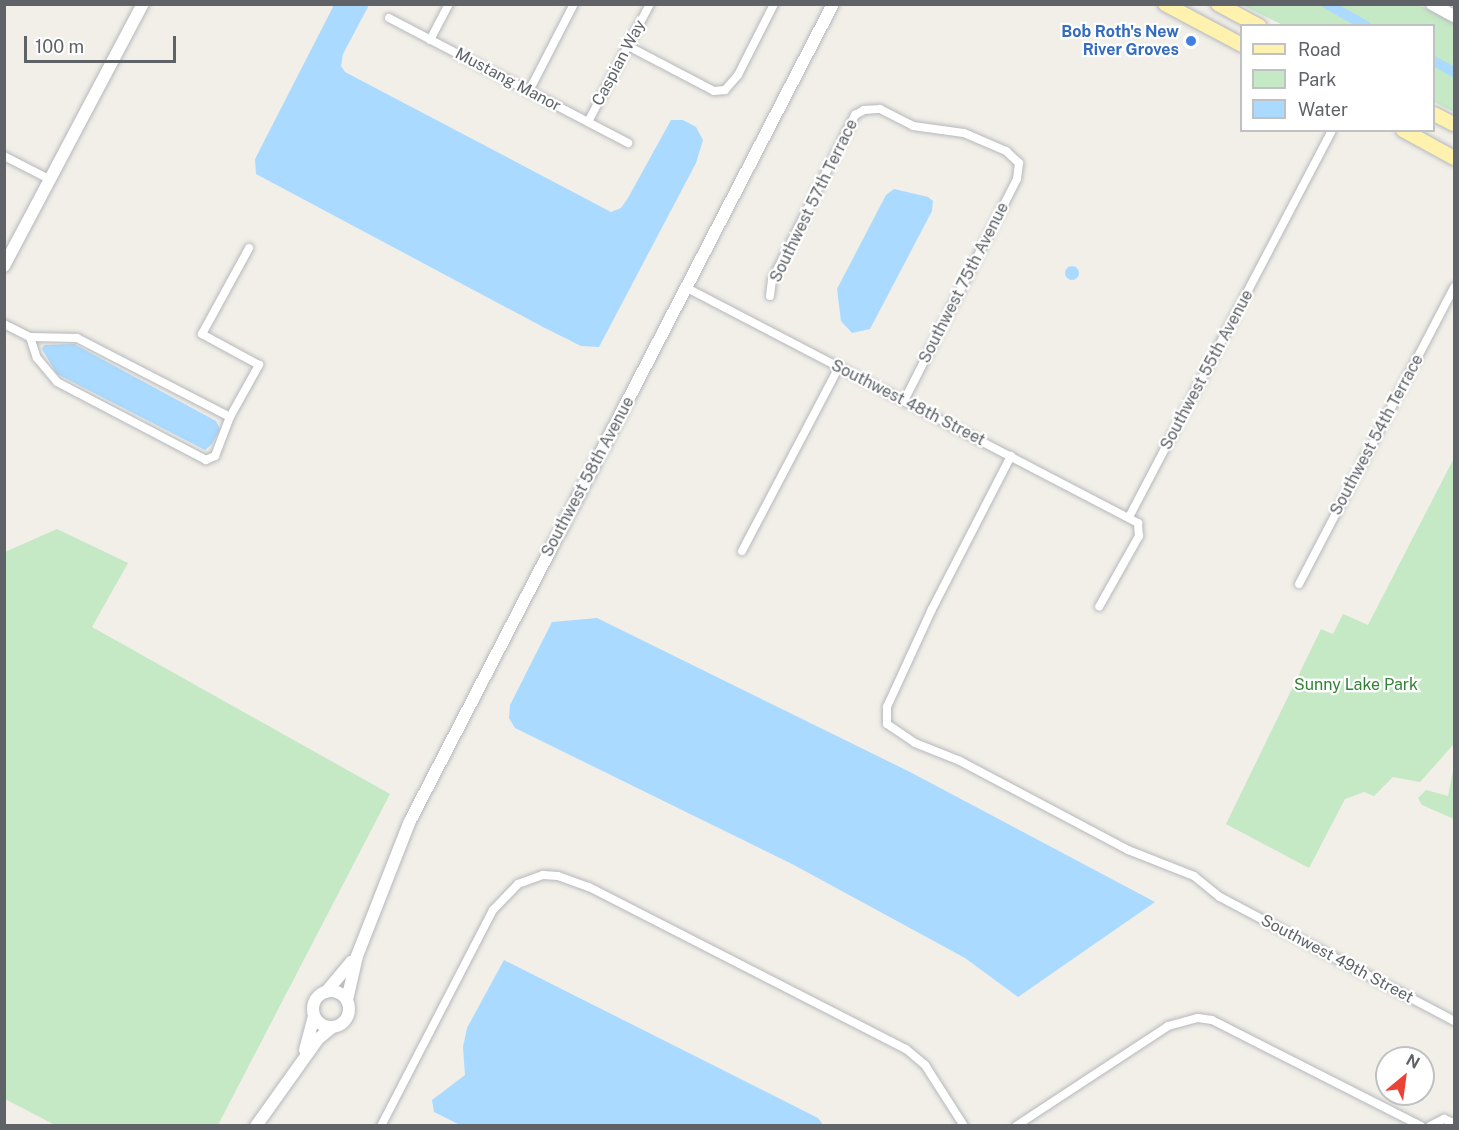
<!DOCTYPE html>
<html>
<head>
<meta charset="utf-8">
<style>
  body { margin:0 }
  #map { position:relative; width:1459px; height:1130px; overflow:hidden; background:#f1efe8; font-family:"Public Sans",sans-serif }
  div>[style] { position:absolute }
  .green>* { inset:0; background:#c5e8c5 }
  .water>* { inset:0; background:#aadaff }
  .round { border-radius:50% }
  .canal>* { height:10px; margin:-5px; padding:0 5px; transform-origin:5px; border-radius:5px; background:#aadaff }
  .roads { filter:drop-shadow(0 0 2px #b5b8bc) drop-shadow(0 0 2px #b5b8bc) }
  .street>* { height:8px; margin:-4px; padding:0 4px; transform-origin:4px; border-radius:4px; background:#fff }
  .secondary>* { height:12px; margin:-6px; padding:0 6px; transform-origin:6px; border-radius:6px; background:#fff }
  .secondary>.ring { margin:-6px; padding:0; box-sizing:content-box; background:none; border:12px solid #fff; border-radius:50% }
  .primary>* { height:14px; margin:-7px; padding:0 7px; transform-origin:7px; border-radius:7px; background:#fff2af }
  .dots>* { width:16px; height:16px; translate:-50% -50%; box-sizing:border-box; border:3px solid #fff; border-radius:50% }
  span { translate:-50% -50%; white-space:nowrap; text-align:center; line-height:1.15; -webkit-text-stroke:4.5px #fff; paint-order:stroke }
  .shop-label { font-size:16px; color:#366cbe; font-weight:700 }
  .right { translate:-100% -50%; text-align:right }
  .street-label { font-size:16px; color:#5f6368 }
  .park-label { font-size:16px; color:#348238 }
  .frame { position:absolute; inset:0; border:6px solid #5f6368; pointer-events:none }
  .legend { position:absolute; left:1240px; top:24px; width:195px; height:108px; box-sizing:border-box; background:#fff; border:2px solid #bfc1c3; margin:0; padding:8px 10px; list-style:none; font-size:18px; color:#5f6368 }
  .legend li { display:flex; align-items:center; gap:12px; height:30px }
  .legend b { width:30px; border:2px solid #bfc1c3 }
  .north { position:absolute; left:1375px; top:1046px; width:60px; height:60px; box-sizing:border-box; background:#fff; border:2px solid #bfc1c3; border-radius:50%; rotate:29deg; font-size:16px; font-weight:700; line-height:24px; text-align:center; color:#5f6368 }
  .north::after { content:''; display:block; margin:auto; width:21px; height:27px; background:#ea4335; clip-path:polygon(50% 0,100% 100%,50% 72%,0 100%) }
  .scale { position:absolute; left:24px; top:36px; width:152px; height:27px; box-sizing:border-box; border:3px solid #5f6368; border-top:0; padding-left:8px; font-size:18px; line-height:21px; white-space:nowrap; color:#5f6368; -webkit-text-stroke:4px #fff; paint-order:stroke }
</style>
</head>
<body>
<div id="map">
  <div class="green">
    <i style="clip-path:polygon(1242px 5px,1419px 5px,1454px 22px,1454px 112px,1434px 102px,1434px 26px,1283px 25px)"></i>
    <i style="clip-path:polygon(1454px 458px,1454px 744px,1420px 782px,1393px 777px,1374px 796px,1364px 792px,1345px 799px,1309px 868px,1226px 824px,1321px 629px,1333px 634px,1343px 614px,1368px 625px)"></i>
    <i style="clip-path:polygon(57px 529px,128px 563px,92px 627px,390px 794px,218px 1125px,55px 1125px,5px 1099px,5px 552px)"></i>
    <i style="clip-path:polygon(1454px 766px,1454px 819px,1422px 805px,1418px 798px,1426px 790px,1448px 796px)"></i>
  </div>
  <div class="water">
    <i style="clip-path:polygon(334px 5px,369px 5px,343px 54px,341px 66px,345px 72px,611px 212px,621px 208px,628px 198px,671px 120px,683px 120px,696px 127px,703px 140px,696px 163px,599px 347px,581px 346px,543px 327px,256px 174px,255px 159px)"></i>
    <i style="clip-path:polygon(894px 189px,928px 197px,933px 201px,932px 211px,870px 329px,852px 333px,841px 321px,837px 289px,886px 195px)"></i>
    <i class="round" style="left:1065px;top:266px;width:14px;height:14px"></i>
    <i style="clip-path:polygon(74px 344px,216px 421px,220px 429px,212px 444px,205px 450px,57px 374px,42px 349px,44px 345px)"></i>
    <i style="clip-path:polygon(597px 618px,910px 772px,1155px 902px,1018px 997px,965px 958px,794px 865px,515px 728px,509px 718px,510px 705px,552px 622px)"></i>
    <i style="clip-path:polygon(504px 960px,818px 1118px,823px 1125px,460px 1125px,434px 1112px,432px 1100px,465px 1075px,463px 1047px,467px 1028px)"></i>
  </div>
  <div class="canal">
    <i style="left:1327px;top:4px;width:45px;rotate:29.4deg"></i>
    <i style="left:1434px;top:61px;width:23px;rotate:29deg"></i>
  </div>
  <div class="roads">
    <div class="street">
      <i style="left:389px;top:18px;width:270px;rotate:27.6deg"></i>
      <i style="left:430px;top:40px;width:41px;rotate:-62.2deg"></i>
      <i style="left:628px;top:46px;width:97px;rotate:27.6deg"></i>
      <i style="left:714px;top:91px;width:11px;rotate:-5deg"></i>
      <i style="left:725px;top:90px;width:20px;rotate:-49deg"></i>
      <i style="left:738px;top:75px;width:80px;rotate:-63.1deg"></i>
      <i style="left:529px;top:91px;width:98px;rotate:-62.7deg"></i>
      <i style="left:588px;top:122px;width:133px;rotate:-62.3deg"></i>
      <i style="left:4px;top:156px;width:51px;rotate:27.1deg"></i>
      <i style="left:687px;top:288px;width:509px;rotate:27.52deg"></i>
      <i style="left:1138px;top:523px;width:13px;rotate:86deg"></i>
      <i style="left:1139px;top:536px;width:81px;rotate:119.4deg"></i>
      <i style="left:770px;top:296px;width:16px;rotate:-83deg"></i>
      <i style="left:772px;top:280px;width:185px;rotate:-63.3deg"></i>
      <i style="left:855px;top:115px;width:10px;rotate:-29deg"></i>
      <i style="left:864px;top:110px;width:16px;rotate:-4deg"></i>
      <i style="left:880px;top:109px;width:37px;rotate:27deg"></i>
      <i style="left:913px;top:126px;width:51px;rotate:7.8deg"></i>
      <i style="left:964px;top:133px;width:46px;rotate:23.2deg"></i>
      <i style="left:1006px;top:151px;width:18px;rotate:43deg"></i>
      <i style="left:1019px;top:163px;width:16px;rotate:97deg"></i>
      <i style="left:1017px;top:179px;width:249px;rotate:117deg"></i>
      <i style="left:4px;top:324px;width:29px;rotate:27deg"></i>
      <i style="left:30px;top:337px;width:47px;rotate:1.2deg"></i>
      <i style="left:77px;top:338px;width:172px;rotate:27.3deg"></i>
      <i style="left:30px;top:337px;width:22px;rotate:72deg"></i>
      <i style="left:37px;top:358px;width:31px;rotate:50deg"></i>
      <i style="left:57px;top:382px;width:168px;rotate:27.6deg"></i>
      <i style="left:206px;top:460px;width:10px;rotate:-24deg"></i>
      <i style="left:215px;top:456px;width:42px;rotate:-69deg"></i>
      <i style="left:230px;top:417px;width:60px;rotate:-60.9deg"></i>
      <i style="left:259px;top:365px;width:65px;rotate:-151.5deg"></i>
      <i style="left:202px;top:334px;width:98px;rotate:-61.3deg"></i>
      <i style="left:1011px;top:456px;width:172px;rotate:117.3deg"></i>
      <i style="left:932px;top:609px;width:108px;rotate:114.7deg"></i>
      <i style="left:887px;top:707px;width:17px;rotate:90deg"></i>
      <i style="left:887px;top:724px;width:34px;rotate:34deg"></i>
      <i style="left:915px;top:743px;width:48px;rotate:21.8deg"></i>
      <i style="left:960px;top:761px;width:190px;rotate:27.9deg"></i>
      <i style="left:1128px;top:850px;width:71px;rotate:21.5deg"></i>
      <i style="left:1194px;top:876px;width:33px;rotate:39deg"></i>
      <i style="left:1220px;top:897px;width:265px;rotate:27.9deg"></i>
      <i style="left:1129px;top:517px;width:437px;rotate:-62.3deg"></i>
      <i style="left:742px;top:551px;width:208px;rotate:-62.2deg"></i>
      <i style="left:1299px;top:584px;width:335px;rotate:-62.4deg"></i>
      <i style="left:381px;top:1126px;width:243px;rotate:-62.6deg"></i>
      <i style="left:493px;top:910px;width:36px;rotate:-46deg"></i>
      <i style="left:518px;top:884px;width:27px;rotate:-20deg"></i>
      <i style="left:543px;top:875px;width:15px;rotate:4deg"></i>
      <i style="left:558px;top:876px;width:33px;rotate:20deg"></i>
      <i style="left:589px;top:887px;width:356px;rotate:27.1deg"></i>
      <i style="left:906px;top:1049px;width:25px;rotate:40deg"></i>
      <i style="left:925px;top:1065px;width:72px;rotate:57.4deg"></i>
      <i style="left:1016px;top:1126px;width:182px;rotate:-33.3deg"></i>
      <i style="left:1168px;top:1026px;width:31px;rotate:-15deg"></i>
      <i style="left:1198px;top:1018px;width:14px;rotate:8deg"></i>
      <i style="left:1212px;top:1020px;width:234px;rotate:26.9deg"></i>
      <i style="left:1430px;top:1126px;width:16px;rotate:-27deg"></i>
      <i style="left:1444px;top:1119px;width:11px;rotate:22deg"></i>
    </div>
    <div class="secondary">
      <i style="left:1432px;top:4px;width:25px;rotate:29deg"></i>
      <i style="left:4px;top:266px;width:297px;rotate:-62.1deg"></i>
      <i class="ring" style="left:313px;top:991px;width:24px;height:24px"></i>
      <i style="left:326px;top:992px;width:40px;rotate:-50deg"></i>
      <i style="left:347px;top:1000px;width:45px;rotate:-77.2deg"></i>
      <i style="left:357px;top:956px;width:145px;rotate:-68.6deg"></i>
      <i style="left:410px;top:821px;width:920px;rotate:-62.63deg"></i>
      <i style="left:305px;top:1050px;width:34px;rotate:-75deg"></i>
      <i style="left:256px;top:1126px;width:107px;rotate:-54.5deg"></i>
      <i style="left:318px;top:1039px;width:17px;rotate:-40deg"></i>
    </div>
    <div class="primary">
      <i style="left:1165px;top:4px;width:87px;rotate:28deg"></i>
      <i style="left:1218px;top:4px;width:47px;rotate:28.2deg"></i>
      <i style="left:1434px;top:114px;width:22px;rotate:27deg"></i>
      <i style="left:1403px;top:130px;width:58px;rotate:28.8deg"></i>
    </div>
  </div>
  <div class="dots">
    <i style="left:1191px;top:41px;background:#3f7fe0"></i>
  </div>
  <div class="shop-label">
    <span class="right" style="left:1179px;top:41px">Bob Roth's New<br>River Groves</span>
  </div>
  <div class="street-label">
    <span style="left:619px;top:63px;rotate:-62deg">Caspian Way</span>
    <span style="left:508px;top:80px;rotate:28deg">Mustang Manor</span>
    <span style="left:814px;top:201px;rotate:-64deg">Southwest 57th Terrace</span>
    <span style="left:964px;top:283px;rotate:-63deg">Southwest 75th Avenue</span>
    <span style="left:1207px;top:370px;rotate:-62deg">Southwest 55th Avenue</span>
    <span style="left:908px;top:403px;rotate:27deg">Southwest 48th Street</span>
    <span style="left:1377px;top:435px;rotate:-62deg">Southwest 54th Terrace</span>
    <span style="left:588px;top:477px;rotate:-62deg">Southwest 58th Avenue</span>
    <span style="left:1337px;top:959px;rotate:28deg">Southwest 49th Street</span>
  </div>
  <div class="park-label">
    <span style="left:1356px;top:685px">Sunny Lake Park</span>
  </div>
  <div class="frame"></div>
  <ul class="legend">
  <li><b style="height:8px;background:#fff2af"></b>Road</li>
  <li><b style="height:16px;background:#c5e8c5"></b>Park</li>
  <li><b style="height:16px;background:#aadaff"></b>Water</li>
  </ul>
  <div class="north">N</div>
  <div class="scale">100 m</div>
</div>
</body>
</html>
